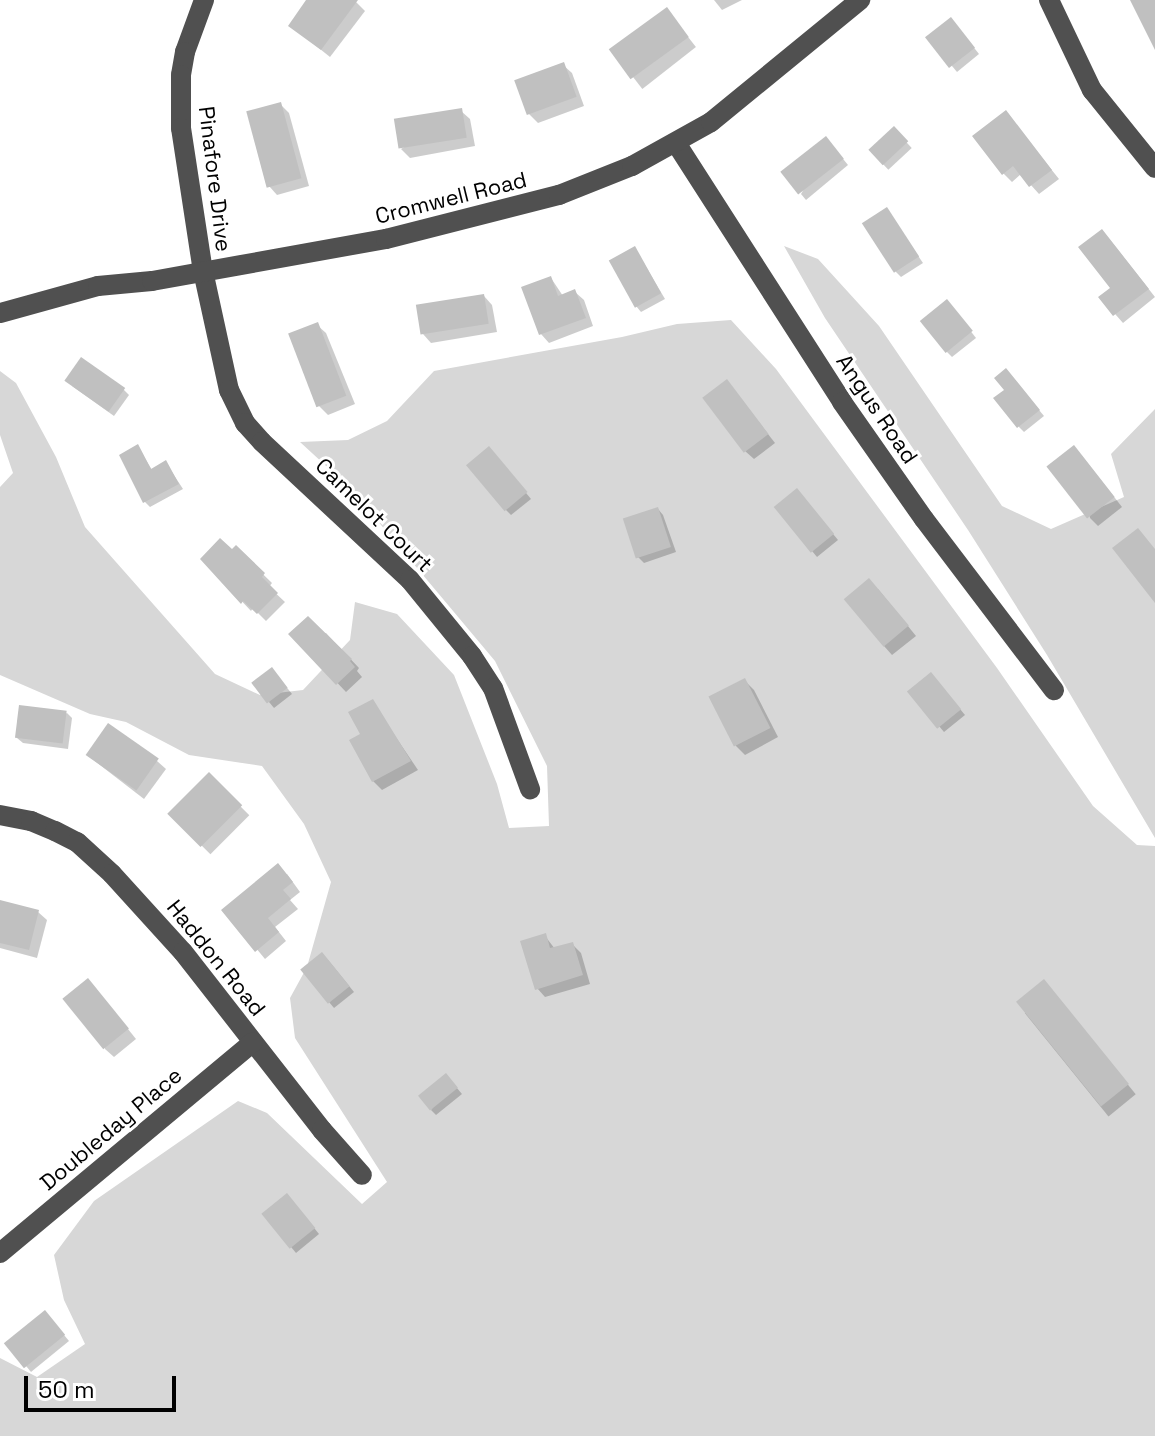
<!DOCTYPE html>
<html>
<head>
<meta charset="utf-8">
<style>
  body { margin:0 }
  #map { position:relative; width:1155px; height:1436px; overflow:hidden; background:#fff; font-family:"Space Grotesk",sans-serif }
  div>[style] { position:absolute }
  .green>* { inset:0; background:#d7d7d7 }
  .shadow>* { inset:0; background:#0003; transform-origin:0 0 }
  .building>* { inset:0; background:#c0c0c0; transform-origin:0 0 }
  .minor>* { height:20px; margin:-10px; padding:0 10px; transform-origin:10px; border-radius:10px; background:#505050 }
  span { translate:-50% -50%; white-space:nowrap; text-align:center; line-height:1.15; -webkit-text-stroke:6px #fff; paint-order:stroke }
  .street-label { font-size:22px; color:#000 }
  .scale { position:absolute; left:24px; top:1376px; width:152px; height:36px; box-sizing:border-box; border:4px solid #000; border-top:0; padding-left:10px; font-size:24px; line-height:28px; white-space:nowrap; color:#000; -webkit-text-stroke:6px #fff; paint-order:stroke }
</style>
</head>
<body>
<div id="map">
  <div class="green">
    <i style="clip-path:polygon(784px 246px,818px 259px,879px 326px,1002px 506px,1051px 529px,1124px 497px,1111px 454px,1155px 409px,1155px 838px,1047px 655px,968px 530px,825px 318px)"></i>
    <i style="clip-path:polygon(731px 320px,776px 369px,997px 668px,1093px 806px,1137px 845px,1155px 846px,1155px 1436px,0 1436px,0 1358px,37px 1377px,85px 1344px,64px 1300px,54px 1255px,94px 1201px,238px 1101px,267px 1113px,362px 1204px,387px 1182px,295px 1038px,290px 998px,307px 967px,331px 882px,304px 824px,262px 766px,189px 755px,126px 722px,90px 714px,0 675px,0 487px,13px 473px,0 435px,0 371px,16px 383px,56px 457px,85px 527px,215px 674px,260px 695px,303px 690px,350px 640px,355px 602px,397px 614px,454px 675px,497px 784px,509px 828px,549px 826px,547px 766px,495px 661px,350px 488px,300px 442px,348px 440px,387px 421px,434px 371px,622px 337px,677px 324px)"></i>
  </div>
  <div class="shadow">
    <i style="clip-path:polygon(309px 0,354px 0,365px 11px,330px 57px,290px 25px)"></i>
    <i style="clip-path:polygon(714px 0,742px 0,722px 10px)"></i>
    <i style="left:667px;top:10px;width:47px;height:68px;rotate:52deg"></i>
    <i style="clip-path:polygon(956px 25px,979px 54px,957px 72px,952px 66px)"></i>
    <i style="clip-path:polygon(563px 65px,572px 73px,584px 106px,538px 123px,529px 114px)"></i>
    <i style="clip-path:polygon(280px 104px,289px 113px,309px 186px,277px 195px,269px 186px)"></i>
    <i style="clip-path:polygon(461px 111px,470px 119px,475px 146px,410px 158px,401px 149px)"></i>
    <i style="clip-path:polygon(1006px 113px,1059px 179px,1039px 194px,1021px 174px,1012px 182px,1003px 173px)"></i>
    <i style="left:894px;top:129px;width:26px;height:32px;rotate:47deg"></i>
    <i style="clip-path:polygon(831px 144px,848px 165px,806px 200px,801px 194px)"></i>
    <i style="clip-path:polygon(887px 210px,923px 263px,901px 277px,896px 272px)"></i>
    <i style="clip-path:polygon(1110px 240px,1155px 297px,1123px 323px,1101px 298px,1113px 288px)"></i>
    <i style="clip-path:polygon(635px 248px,665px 299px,641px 312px,636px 306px)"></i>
    <i style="clip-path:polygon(551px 278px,563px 296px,575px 292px,584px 300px,593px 326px,549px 343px,541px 334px)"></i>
    <i style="clip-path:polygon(484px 296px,492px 305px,497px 332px,431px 343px,423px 334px)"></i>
    <i style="clip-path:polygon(952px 307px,976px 338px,952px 357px,947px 352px)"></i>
    <i style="clip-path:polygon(317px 325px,326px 333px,355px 404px,328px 415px,319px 406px)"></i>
    <i style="clip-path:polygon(1011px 376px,1044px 416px,1024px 432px,1019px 427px,1007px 390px)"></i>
    <i style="clip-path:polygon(727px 381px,775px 443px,754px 459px,745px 451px)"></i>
    <i style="clip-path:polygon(72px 386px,124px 390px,129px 395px,114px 416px)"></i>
    <i style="clip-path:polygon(138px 447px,152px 470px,166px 463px,183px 489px,150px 507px,145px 502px)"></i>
    <i style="clip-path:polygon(494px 454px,531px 499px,511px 515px,506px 510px)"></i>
    <i style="clip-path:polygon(1082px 456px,1122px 507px,1098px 526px,1090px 518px)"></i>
    <i style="clip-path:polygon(802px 496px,838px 540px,817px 557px,812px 551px)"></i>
    <i style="clip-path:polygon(658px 509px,663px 515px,676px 552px,644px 563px,638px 557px)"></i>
    <i style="clip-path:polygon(236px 548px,272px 583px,269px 587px,285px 602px,266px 621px,253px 608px,251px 611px,202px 559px)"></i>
    <i style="clip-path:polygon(878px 589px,916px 636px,892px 655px,884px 646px)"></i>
    <i style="clip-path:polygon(326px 633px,359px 668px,357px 671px,362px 677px,346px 692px,291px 634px)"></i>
    <i style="clip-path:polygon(277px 675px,292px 694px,274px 708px,269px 702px)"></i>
    <i style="clip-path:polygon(936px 680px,965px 715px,944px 732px,910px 692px)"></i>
    <i style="clip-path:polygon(745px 681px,754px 690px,778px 737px,745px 755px,736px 746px,711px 698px)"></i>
    <i style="clip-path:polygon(372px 702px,418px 770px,382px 790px,373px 781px,363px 735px)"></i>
    <i style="clip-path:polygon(67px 713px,72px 718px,68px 749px,23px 743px,17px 738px)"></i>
    <i style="clip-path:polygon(87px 755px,157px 761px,166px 769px,144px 799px)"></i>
    <i style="left:209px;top:775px;width:57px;height:55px;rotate:45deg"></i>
    <i style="clip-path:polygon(287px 874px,300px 892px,290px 900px,298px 909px,275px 927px,286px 941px,265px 959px,224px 910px)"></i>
    <i style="clip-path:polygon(0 902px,38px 912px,47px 920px,37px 958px,0 948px)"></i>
    <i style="clip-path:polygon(545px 936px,555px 949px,572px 944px,581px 953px,590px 984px,545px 997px,537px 988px)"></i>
    <i style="clip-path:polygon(328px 960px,354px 992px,334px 1008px,303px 971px)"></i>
    <i style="clip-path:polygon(96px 989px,136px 1039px,114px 1057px,105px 1049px)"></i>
    <i style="left:1052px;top:991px;width:133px;height:35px;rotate:51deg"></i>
    <i style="clip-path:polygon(451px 1081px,462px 1094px,436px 1115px,431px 1110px)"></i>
    <i style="clip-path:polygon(292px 1201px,319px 1234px,296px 1253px,264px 1214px)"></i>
    <i style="clip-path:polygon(50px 1318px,69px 1341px,31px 1372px,26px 1366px)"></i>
  </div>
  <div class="building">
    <i style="clip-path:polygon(306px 0,358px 0,321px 50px,288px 26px)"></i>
    <i style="clip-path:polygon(1130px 0,1155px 0,1155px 50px)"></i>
    <i style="left:667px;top:7px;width:37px;height:72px;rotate:54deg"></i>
    <i style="left:951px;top:17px;width:39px;height:33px;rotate:52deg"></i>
    <i style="left:564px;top:62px;width:37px;height:53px;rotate:70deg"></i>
    <i style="left:281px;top:102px;width:79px;height:36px;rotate:75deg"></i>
    <i style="left:462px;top:108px;width:30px;height:69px;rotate:81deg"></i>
    <i style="clip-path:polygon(1006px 110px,1052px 170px,1029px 187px,1013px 166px,1002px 175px,972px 136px)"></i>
    <i style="left:894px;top:126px;width:21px;height:35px;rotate:47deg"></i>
    <i style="left:826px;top:136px;width:29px;height:58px;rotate:52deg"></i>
    <i style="left:887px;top:207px;width:59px;height:30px;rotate:57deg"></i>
    <i style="clip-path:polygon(1102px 229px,1149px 289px,1113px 316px,1098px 297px,1110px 288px,1078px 247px)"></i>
    <i style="left:635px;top:246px;width:54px;height:30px;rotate:61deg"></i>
    <i style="clip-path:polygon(551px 276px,558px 296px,575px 289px,586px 318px,539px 335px,521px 287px)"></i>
    <i style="left:484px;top:294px;width:30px;height:69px;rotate:81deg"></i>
    <i style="left:947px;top:299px;width:41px;height:35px;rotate:51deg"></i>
    <i style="left:318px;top:322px;width:79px;height:32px;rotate:69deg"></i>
    <i style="left:81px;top:357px;width:54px;height:29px;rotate:35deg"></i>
    <i style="clip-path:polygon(1006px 368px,1040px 410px,1017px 428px,993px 398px,1004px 390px,994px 378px)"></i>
    <i style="left:727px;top:379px;width:69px;height:31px;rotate:53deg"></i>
    <i style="clip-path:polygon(138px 444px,151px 469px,166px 460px,179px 484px,143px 503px,119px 455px)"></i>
    <i style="left:1074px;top:445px;width:66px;height:35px;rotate:52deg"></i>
    <i style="left:489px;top:446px;width:60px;height:30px;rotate:50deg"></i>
    <i style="left:797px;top:488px;width:59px;height:30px;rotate:51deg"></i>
    <i style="left:658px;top:507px;width:42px;height:37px;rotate:72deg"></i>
    <i style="clip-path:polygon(1138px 528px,1155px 549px,1155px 603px,1112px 548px)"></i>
    <i style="clip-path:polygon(220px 538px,232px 549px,236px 545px,265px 573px,262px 577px,278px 593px,257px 614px,243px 601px,241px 604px,200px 559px)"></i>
    <i style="left:869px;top:578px;width:62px;height:33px;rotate:50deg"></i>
    <i style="clip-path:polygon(308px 616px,352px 659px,350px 661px,355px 667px,336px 685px,288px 634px)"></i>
    <i style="left:272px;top:667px;width:26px;height:26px;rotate:53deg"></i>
    <i style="left:931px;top:672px;width:48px;height:31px;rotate:51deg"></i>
    <i style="left:745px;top:678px;width:56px;height:41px;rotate:63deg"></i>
    <i style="clip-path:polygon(373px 699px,411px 761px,372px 782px,349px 740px,360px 734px,348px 712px)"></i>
    <i style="left:19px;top:705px;width:48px;height:33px;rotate:7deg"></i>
    <i style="left:108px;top:723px;width:62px;height:39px;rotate:35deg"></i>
    <i style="left:209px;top:772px;width:47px;height:59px;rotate:45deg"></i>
    <i style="clip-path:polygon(278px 863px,293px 882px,283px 890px,291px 899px,268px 918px,279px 932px,255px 952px,221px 910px)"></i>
    <i style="clip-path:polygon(0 900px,39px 910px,29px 950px,0 943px)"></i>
    <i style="clip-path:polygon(546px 933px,550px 948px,573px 942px,583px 975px,535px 990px,520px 941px)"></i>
    <i style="left:322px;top:952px;width:44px;height:28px;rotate:51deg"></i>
    <i style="left:88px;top:978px;width:65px;height:33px;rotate:51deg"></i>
    <i style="left:1044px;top:979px;width:135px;height:36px;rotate:51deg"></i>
    <i style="left:446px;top:1073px;width:19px;height:36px;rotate:51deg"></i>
    <i style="left:287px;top:1193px;width:45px;height:33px;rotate:51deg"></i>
    <i style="left:45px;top:1310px;width:32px;height:53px;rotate:51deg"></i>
  </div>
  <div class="minor">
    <i style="left:204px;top:0;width:55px;rotate:110.1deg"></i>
    <i style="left:185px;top:52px;width:23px;rotate:100deg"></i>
    <i style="left:181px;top:75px;width:53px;rotate:90deg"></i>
    <i style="left:181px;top:128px;width:145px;rotate:81.3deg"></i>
    <i style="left:203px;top:271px;width:122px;rotate:77.7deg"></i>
    <i style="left:229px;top:390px;width:37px;rotate:64deg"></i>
    <i style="left:245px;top:423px;width:25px;rotate:48deg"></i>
    <i style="left:262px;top:442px;width:202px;rotate:43deg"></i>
    <i style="left:410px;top:580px;width:98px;rotate:50.8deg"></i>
    <i style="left:472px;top:656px;width:38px;rotate:57deg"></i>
    <i style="left:493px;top:688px;width:108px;rotate:69.9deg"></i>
    <i style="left:1049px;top:0;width:100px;rotate:64.5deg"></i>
    <i style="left:1092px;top:90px;width:100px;rotate:51.1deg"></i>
    <i style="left:676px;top:143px;width:308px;rotate:57.3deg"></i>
    <i style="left:842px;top:402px;width:143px;rotate:55deg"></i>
    <i style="left:924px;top:519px;width:215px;rotate:52.8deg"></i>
    <i style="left:0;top:313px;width:102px;rotate:-15.4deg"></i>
    <i style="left:98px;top:286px;width:54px;rotate:-5.3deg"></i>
    <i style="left:152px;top:281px;width:238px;rotate:-10.2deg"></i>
    <i style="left:386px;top:239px;width:179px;rotate:-14.3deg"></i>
    <i style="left:559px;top:195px;width:79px;rotate:-21.7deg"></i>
    <i style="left:632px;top:166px;width:90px;rotate:-29.1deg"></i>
    <i style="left:711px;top:122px;width:193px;rotate:-39.3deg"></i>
    <i style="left:0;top:815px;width:32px;rotate:11deg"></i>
    <i style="left:31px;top:821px;width:26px;rotate:23deg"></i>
    <i style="left:55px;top:831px;width:25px;rotate:27deg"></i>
    <i style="left:77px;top:842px;width:47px;rotate:42.4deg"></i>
    <i style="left:112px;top:874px;width:105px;rotate:47.7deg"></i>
    <i style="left:183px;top:952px;width:226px;rotate:52deg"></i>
    <i style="left:322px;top:1130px;width:60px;rotate:48.4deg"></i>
    <i style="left:0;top:1253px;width:329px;rotate:-39.8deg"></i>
  </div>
  <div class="street-label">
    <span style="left:215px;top:179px;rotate:83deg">Pinafore Drive</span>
    <span style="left:451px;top:198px;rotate:-14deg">Cromwell Road</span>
    <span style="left:877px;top:409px;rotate:56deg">Angus Road</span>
    <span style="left:374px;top:515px;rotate:44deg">Camelot Court</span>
    <span style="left:216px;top:958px;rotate:51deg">Haddon Road</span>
    <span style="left:111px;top:1129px;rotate:-40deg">Doubleday Place</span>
  </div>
  <div class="scale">50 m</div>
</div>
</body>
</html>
